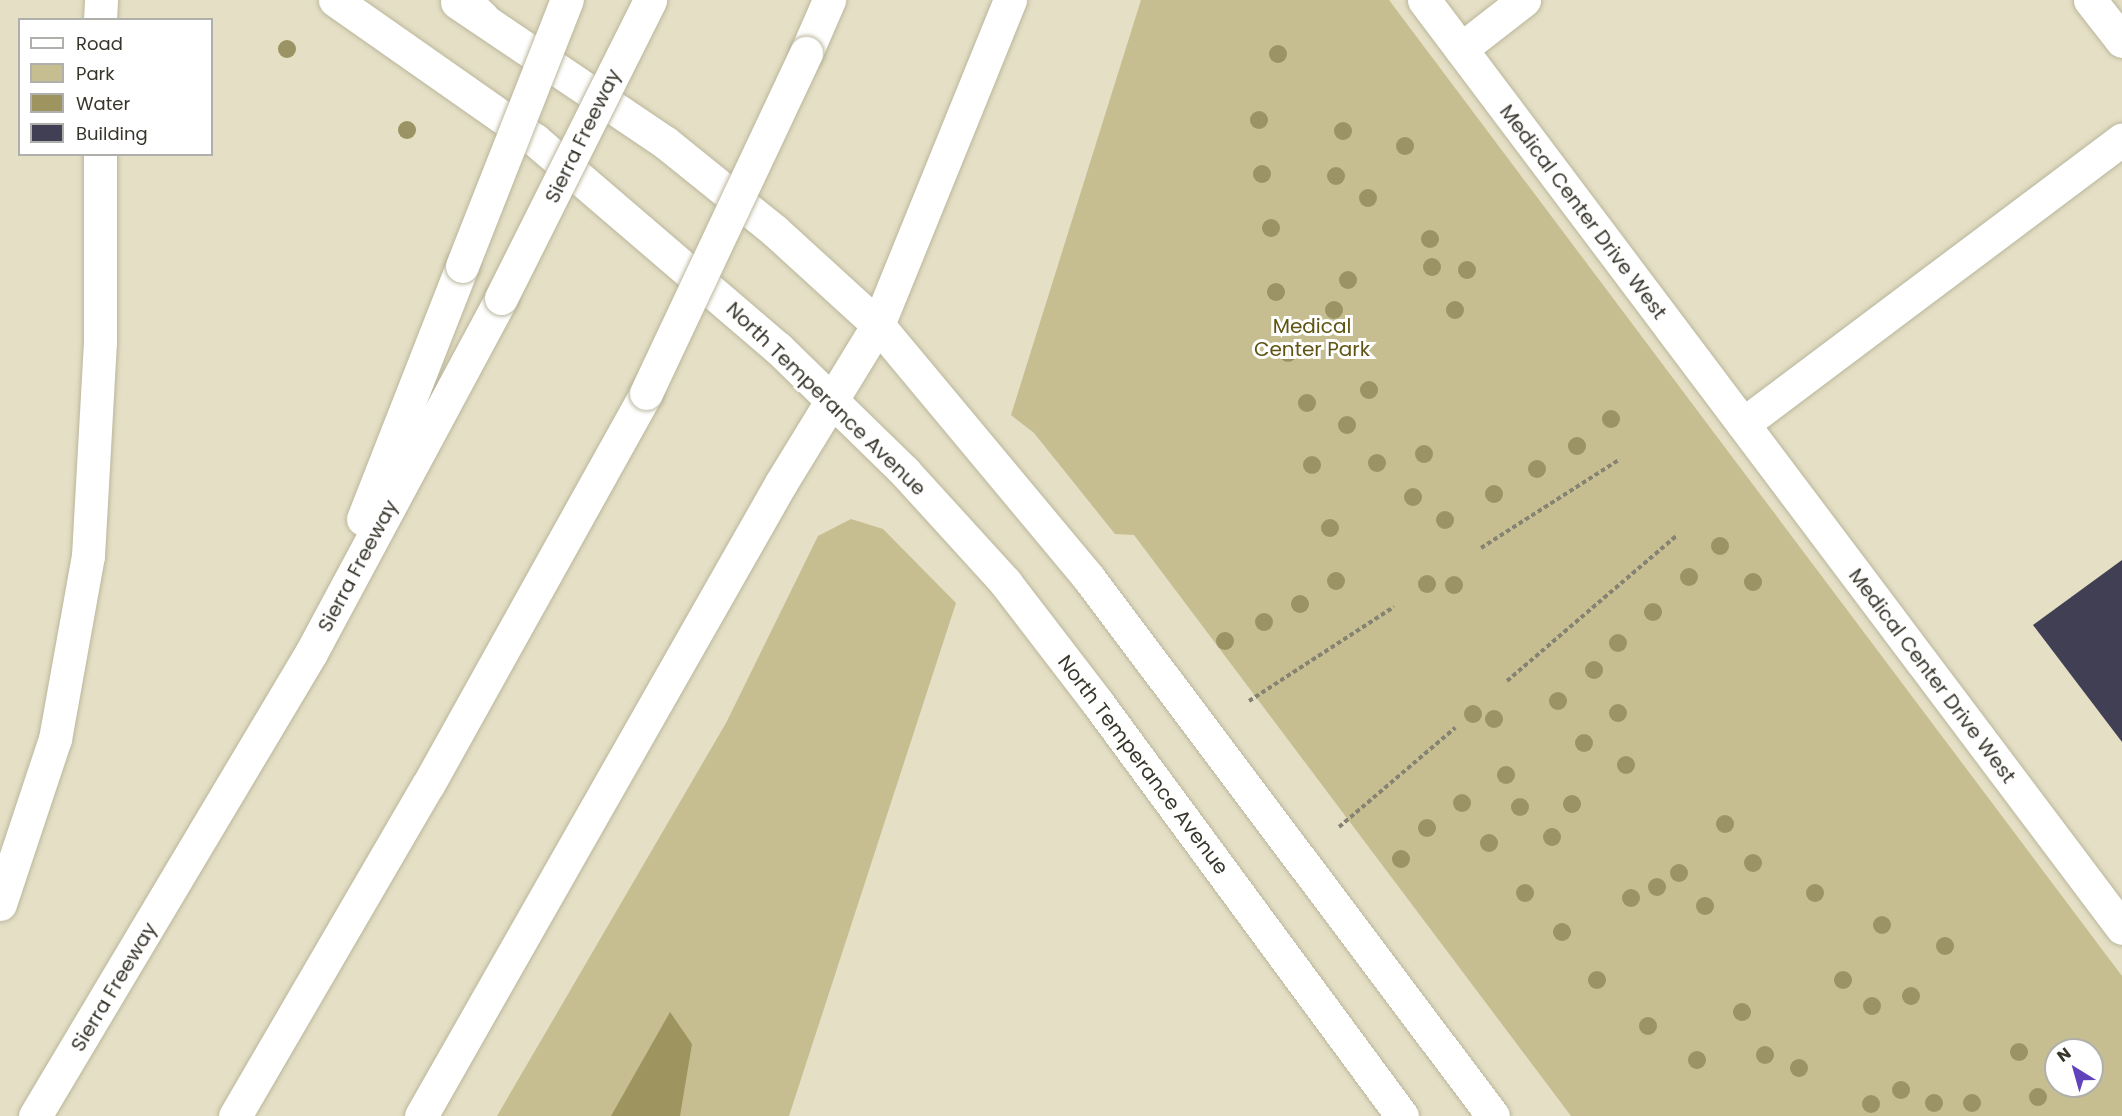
<!DOCTYPE html>
<html>
<head>
<meta charset="utf-8">
<style>
  body { margin:0 }
  #map { position:relative; width:2122px; height:1116px; overflow:hidden; background:#e4dfc5; font-family:Poppins,sans-serif }
  div>[style] { position:absolute }
  .green>* { inset:0; background:#c6be91 }
  .water>* { inset:0; background:#9e945f }
  .building>* { inset:0; background:#413f54 }
  .path>* { height:4px; margin-top:-2px; transform-origin:0; background:repeating-linear-gradient(90deg,#878372 0 4.5px,transparent 0 7.5px) }
  .roads { filter:drop-shadow(0 0 2px #bab69c) drop-shadow(0 0 2px #bab69c) }
  .minor>* { height:33px; margin:-16.5px; padding:0 16.5px; transform-origin:16.5px; border-radius:16.5px; background:#fff }
  .major>* { height:33px; margin:-16.5px; padding:0 16.5px; transform-origin:16.5px; border-radius:16.5px; background:#fff }
  .highway>* { height:33px; margin:-16.5px; padding:0 16.5px; transform-origin:16.5px; border-radius:16.5px; background:#fff }
  .bridges { filter:drop-shadow(0 0 2px #bab69c) drop-shadow(0 0 2px #bab69c) }
  .highway-bridge>* { height:33px; margin:-16.5px; padding:0 16.5px; transform-origin:16.5px; border-radius:16.5px; background:#fff }
  .trees>* { width:18px; height:18px; margin:-9px; border-radius:50%; background:#9b9363 }
  span { translate:-50% -50%; white-space:nowrap; text-align:center; line-height:1.15; -webkit-text-stroke:6px #fff; paint-order:stroke }
  .street-label { font-size:20px; color:#38362c }
  .park-label { font-size:20px; color:#5f5413 }
  .legend { position:absolute; left:18px; top:18px; width:195px; height:138px; box-sizing:border-box; background:#fff; border:2px solid #afafab; margin:0; padding:8px 10px; list-style:none; font-size:18px; color:#38362c }
  .legend li { display:flex; align-items:center; gap:12px; height:30px }
  .legend b { width:30px; border:2px solid #afafab }
  .north { position:absolute; left:2044px; top:1038px; width:60px; height:60px; box-sizing:border-box; background:#fff; border:2px solid #afafab; border-radius:50%; rotate:323deg; font-size:16px; font-weight:700; line-height:24px; text-align:center; color:#38362c }
  .north::after { content:''; display:block; margin:auto; width:21px; height:27px; background:#6142bb; clip-path:polygon(50% 0,100% 100%,50% 72%,0 100%) }
</style>
</head>
<body>
<div id="map">
  <div class="green">
    <i style="clip-path:polygon(evenodd,1141px 0,1389px 0,2122px 976px,2122px 1116px,1571px 1116px,1134px 535px,1115px 534px,1034px 433px,1011px 415px,1141px 0,2056px 1050px,2092px 1050px,2092px 1086px,2056px 1086px,2056px 1050px)"></i>
    <i style="clip-path:polygon(851px 519px,883px 529px,956px 603px,789px 1116px,497px 1116px,726px 723px,818px 536px)"></i>
  </div>
  <div class="water">
    <i style="clip-path:polygon(670px 1012px,692px 1044px,680px 1116px,611px 1116px)"></i>
  </div>
  <div class="building">
    <i style="clip-path:polygon(2122px 560px,2122px 742px,2033px 625px)"></i>
  </div>
  <div class="path">
    <i style="left:1481px;top:548px;width:165px;rotate:-32.6deg"></i>
    <i style="left:1507px;top:681px;width:223px;rotate:-40.6deg"></i>
    <i style="left:1249px;top:701px;width:173px;rotate:-33deg"></i>
    <i style="left:1339px;top:827px;width:153px;rotate:-40.5deg"></i>
  </div>
  <div class="roads">
    <div class="minor">
      <i style="left:1424px;top:0;width:1161px;rotate:53.05deg"></i>
      <i style="left:2090px;top:0;width:52px;rotate:52deg"></i>
      <i style="left:1461px;top:49px;width:80px;rotate:-37.9deg"></i>
      <i style="left:1743px;top:424px;width:474px;rotate:-36.9deg"></i>
    </div>
    <div class="major">
      <i style="left:335px;top:0;width:244px;rotate:35deg"></i>
      <i style="left:535px;top:140px;width:320px;rotate:40.6deg"></i>
      <i style="left:778px;top:348px;width:177px;rotate:44.3deg"></i>
      <i style="left:905px;top:472px;width:149px;rotate:47.7deg"></i>
      <i style="left:1005px;top:582px;width:151px;rotate:52.5deg"></i>
      <i style="left:1097px;top:702px;width:514px;rotate:53.62deg"></i>
      <i style="left:457px;top:2px;width:252px;rotate:34deg"></i>
      <i style="left:666px;top:143px;width:140px;rotate:38.9deg"></i>
      <i style="left:775px;top:231px;width:139px;rotate:42.4deg"></i>
      <i style="left:878px;top:325px;width:328px;rotate:50.2deg"></i>
      <i style="left:1088px;top:577px;width:674px;rotate:53.08deg"></i>
    </div>
    <div class="highway">
      <i style="left:464px;top:0;width:25px;rotate:43deg"></i>
      <i style="left:100px;top:20px;width:20px;rotate:-87deg"></i>
      <i style="left:806px;top:53px;width:58px;rotate:-66.5deg"></i>
      <i style="left:363px;top:519px;width:272px;rotate:-68.6deg"></i>
      <i style="left:0;top:904px;width:174px;rotate:-71.6deg"></i>
      <i style="left:55px;top:739px;width:186px;rotate:-79.8deg"></i>
      <i style="left:88px;top:556px;width:214px;rotate:-86.8deg"></i>
      <i style="left:100px;top:342px;width:188px;rotate:-90deg"></i>
      <i style="left:35px;top:1116px;width:539px;rotate:-59.2deg"></i>
      <i style="left:311px;top:653px;width:403px;rotate:-61.8deg"></i>
      <i style="left:235px;top:1116px;width:383px;rotate:-59.8deg"></i>
      <i style="left:428px;top:785px;width:449px;rotate:-60.9deg"></i>
      <i style="left:421px;top:1116px;width:728px;rotate:-60.37deg"></i>
      <i style="left:781px;top:483px;width:185px;rotate:-58.5deg"></i>
      <i style="left:878px;top:325px;width:351px;rotate:-67.9deg"></i>
    </div>
  </div>
  <div class="bridges">
    <div class="highway-bridge">
      <i style="left:462px;top:266px;width:286px;rotate:-68.5deg"></i>
      <i style="left:501px;top:298px;width:333px;rotate:-63.4deg"></i>
      <i style="left:646px;top:393px;width:376px;rotate:-64.8deg"></i>
    </div>
  </div>
  <div class="trees">
    <i style="left:287px;top:49px"></i>
    <i style="left:1278px;top:54px"></i>
    <i style="left:1259px;top:120px"></i>
    <i style="left:407px;top:130px"></i>
    <i style="left:1343px;top:131px"></i>
    <i style="left:1405px;top:146px"></i>
    <i style="left:1262px;top:174px"></i>
    <i style="left:1336px;top:176px"></i>
    <i style="left:1368px;top:198px"></i>
    <i style="left:1271px;top:228px"></i>
    <i style="left:1430px;top:239px"></i>
    <i style="left:1432px;top:267px"></i>
    <i style="left:1467px;top:270px"></i>
    <i style="left:1348px;top:280px"></i>
    <i style="left:1276px;top:292px"></i>
    <i style="left:1334px;top:310px"></i>
    <i style="left:1455px;top:310px"></i>
    <i style="left:1288px;top:353px"></i>
    <i style="left:1369px;top:390px"></i>
    <i style="left:1307px;top:403px"></i>
    <i style="left:1611px;top:419px"></i>
    <i style="left:1347px;top:425px"></i>
    <i style="left:1577px;top:446px"></i>
    <i style="left:1424px;top:454px"></i>
    <i style="left:1377px;top:463px"></i>
    <i style="left:1312px;top:465px"></i>
    <i style="left:1537px;top:469px"></i>
    <i style="left:1494px;top:494px"></i>
    <i style="left:1413px;top:497px"></i>
    <i style="left:1445px;top:520px"></i>
    <i style="left:1330px;top:528px"></i>
    <i style="left:1720px;top:546px"></i>
    <i style="left:1689px;top:577px"></i>
    <i style="left:1336px;top:581px"></i>
    <i style="left:1753px;top:582px"></i>
    <i style="left:1427px;top:584px"></i>
    <i style="left:1454px;top:585px"></i>
    <i style="left:1300px;top:604px"></i>
    <i style="left:1653px;top:612px"></i>
    <i style="left:1264px;top:622px"></i>
    <i style="left:1225px;top:641px"></i>
    <i style="left:1618px;top:643px"></i>
    <i style="left:1594px;top:670px"></i>
    <i style="left:1558px;top:701px"></i>
    <i style="left:1618px;top:713px"></i>
    <i style="left:1473px;top:714px"></i>
    <i style="left:1494px;top:719px"></i>
    <i style="left:1584px;top:743px"></i>
    <i style="left:1626px;top:765px"></i>
    <i style="left:1506px;top:775px"></i>
    <i style="left:1462px;top:803px"></i>
    <i style="left:1572px;top:804px"></i>
    <i style="left:1520px;top:807px"></i>
    <i style="left:1725px;top:824px"></i>
    <i style="left:1427px;top:828px"></i>
    <i style="left:1552px;top:837px"></i>
    <i style="left:1489px;top:843px"></i>
    <i style="left:1401px;top:859px"></i>
    <i style="left:1753px;top:863px"></i>
    <i style="left:1679px;top:873px"></i>
    <i style="left:1657px;top:887px"></i>
    <i style="left:1525px;top:893px"></i>
    <i style="left:1815px;top:893px"></i>
    <i style="left:1631px;top:898px"></i>
    <i style="left:1705px;top:906px"></i>
    <i style="left:1882px;top:925px"></i>
    <i style="left:1562px;top:932px"></i>
    <i style="left:1945px;top:946px"></i>
    <i style="left:1597px;top:980px"></i>
    <i style="left:1843px;top:980px"></i>
    <i style="left:1911px;top:996px"></i>
    <i style="left:1872px;top:1006px"></i>
    <i style="left:1742px;top:1012px"></i>
    <i style="left:1648px;top:1026px"></i>
    <i style="left:2019px;top:1052px"></i>
    <i style="left:1765px;top:1055px"></i>
    <i style="left:1697px;top:1060px"></i>
    <i style="left:1799px;top:1068px"></i>
    <i style="left:1901px;top:1090px"></i>
    <i style="left:2038px;top:1097px"></i>
    <i style="left:1934px;top:1103px"></i>
    <i style="left:1972px;top:1103px"></i>
    <i style="left:1871px;top:1104px"></i>
  </div>
  <div class="street-label">
    <span style="left:583px;top:136px;rotate:-64deg">Sierra Freeway</span>
    <span style="left:1583px;top:212px;rotate:53deg">Medical Center Drive West</span>
    <span style="left:826px;top:399px;rotate:44deg">North Temperance Avenue</span>
    <span style="left:358px;top:566px;rotate:-62deg">Sierra Freeway</span>
    <span style="left:1932px;top:676px;rotate:53deg">Medical Center Drive West</span>
    <span style="left:1143px;top:765px;rotate:53deg">North Temperance Avenue</span>
    <span style="left:114px;top:987px;rotate:-59deg">Sierra Freeway</span>
  </div>
  <div class="park-label">
    <span style="left:1312px;top:338px">Medical<br>Center Park</span>
  </div>
  <ul class="legend">
  <li><b style="height:8px;background:#fff"></b>Road</li>
  <li><b style="height:16px;background:#c6be91"></b>Park</li>
  <li><b style="height:16px;background:#9e945f"></b>Water</li>
  <li><b style="height:16px;background:#413f54"></b>Building</li>
  </ul>
  <div class="north">N</div>
</div>
</body>
</html>
